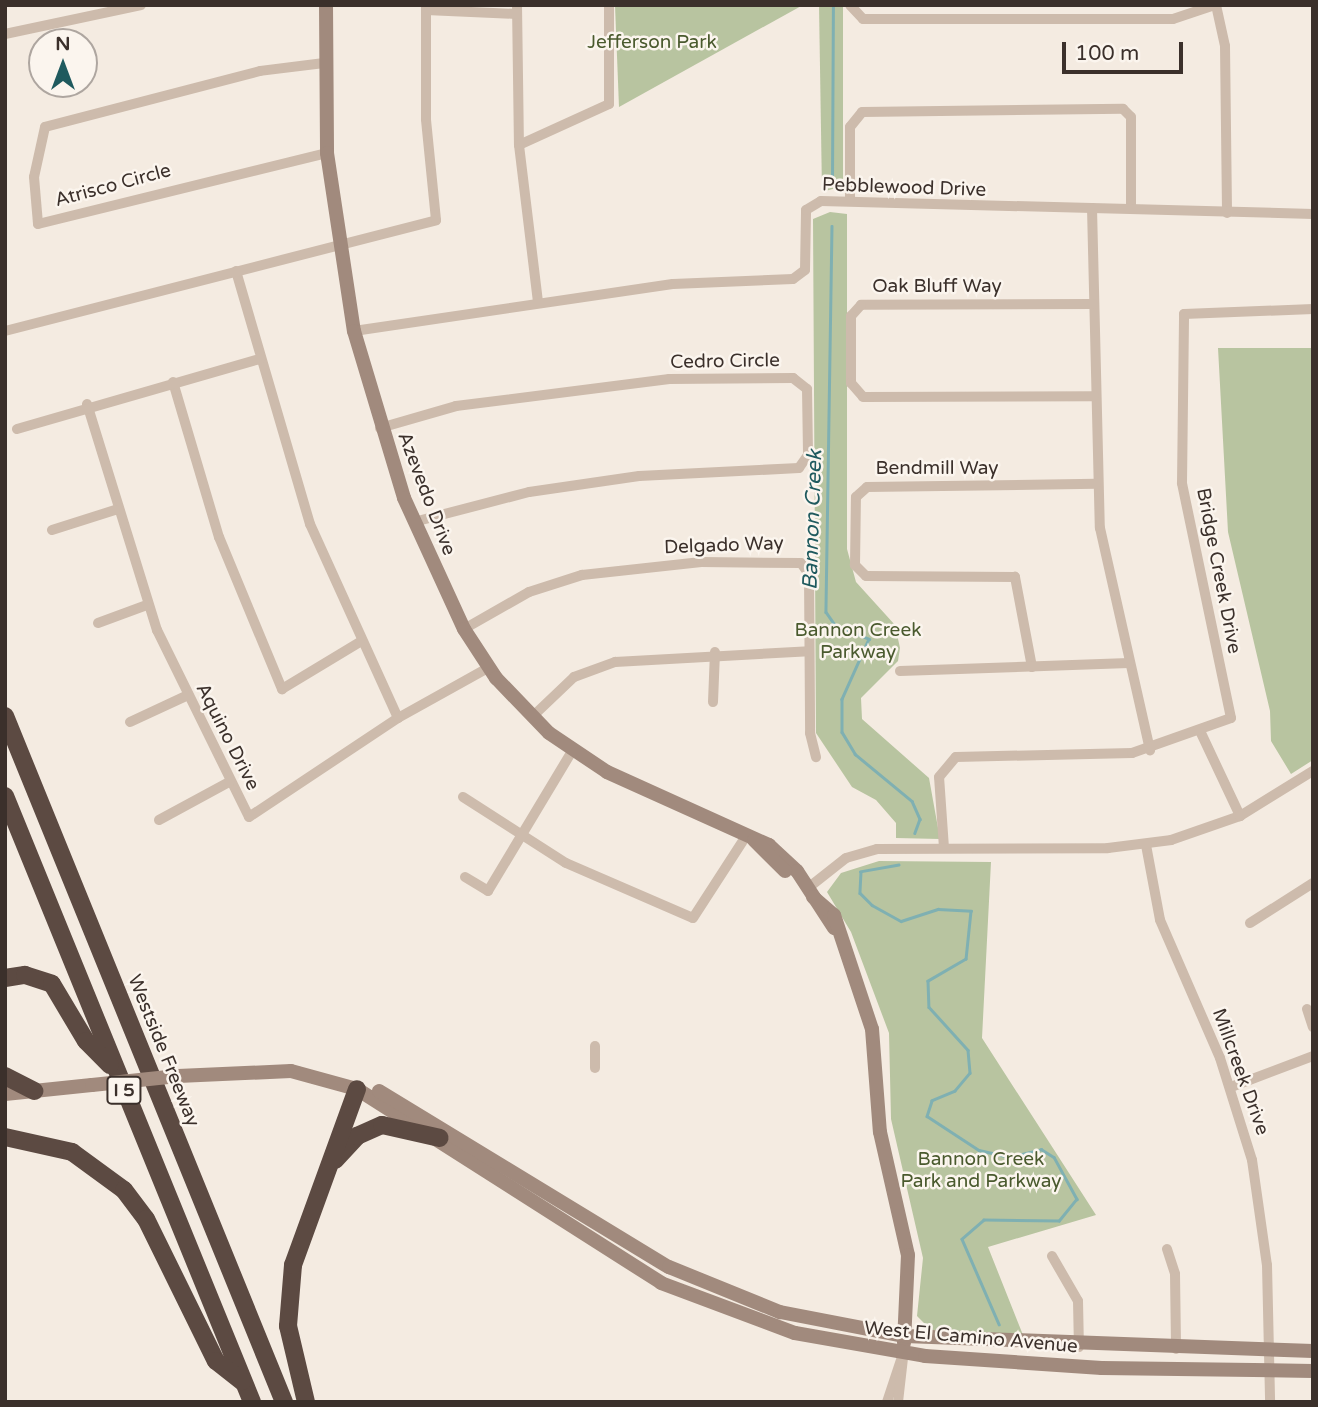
<!DOCTYPE html>
<html>
<head>
<meta charset="utf-8">
<style>
  body { margin:0 }
  #map { position:relative; width:1318px; height:1407px; overflow:hidden; background:#f4ebe1; font-family:"Varela Round",sans-serif }
  div>[style] { position:absolute }
  .green>* { inset:0; background:#b8c4a0 }
  .stream>* { height:2.5px; margin:-1.25px; padding:0 1.25px; transform-origin:1.25px; border-radius:1.25px; background:#7fb0b2 }
  .street>* { height:10px; margin:-5px; padding:0 5px; transform-origin:5px; border-radius:5px; background:#cdbbac }
  .secondary>* { height:14px; margin:-7px; padding:0 7px; transform-origin:7px; border-radius:7px; background:#a18a7d }
  .highway>* { height:18px; margin:-9px; padding:0 9px; transform-origin:9px; border-radius:9px; background:#5c4a42 }
  .secondary-bridge>* { height:14px; margin:-7px; padding:0 7px; transform-origin:7px; border-radius:7px; background:#a18a7d }
  span { translate:-50% -50%; white-space:nowrap; text-align:center; line-height:1.15; -webkit-text-stroke:5px #fbf5ee; paint-order:stroke }
  .shield-label span { padding:2px 5px; background:#fbf5ee; border:2px solid; border-radius:5px; -webkit-text-stroke-width:0 }
  .shield-label { font-size:18px; color:#3b302b; font-weight:700 }
  .park-label { font-size:19px; color:#4a5a2e }
  .street-label { font-size:19px; color:#3b302b }
  .water-label { font-size:21px; color:#1f5a5e; font-style:italic }
  .frame { position:absolute; inset:0; border:7px solid #3b302b; pointer-events:none }
  .north { position:absolute; left:28px; top:28px; width:70px; height:70px; box-sizing:border-box; background:#fbf5ee; border:2px solid #aea6a0; border-radius:50%; rotate:0deg; font-size:19px; font-weight:700; line-height:28px; text-align:center; color:#3b302b }
  .north::after { content:''; display:block; margin:auto; width:24px; height:32px; background:#1f5a5e; clip-path:polygon(50% 0,100% 100%,50% 72%,0 100%) }
  .scale { position:absolute; left:1062px; top:42px; width:121px; height:32px; box-sizing:border-box; border:4px solid #3b302b; border-top:0; padding-left:9px; font-size:21px; line-height:24px; white-space:nowrap; color:#3b302b; -webkit-text-stroke:5px #fbf5ee; paint-order:stroke }
</style>
</head>
<body>
<div id="map">
  <div class="green">
    <i style="clip-path:polygon(615px 5px,803px 5px,619px 107px)"></i>
    <i style="clip-path:polygon(819px 5px,843px 5px,843px 186px,822px 192px)"></i>
    <i style="clip-path:polygon(830px 212px,847px 214px,847px 549px,856px 582px,895px 625px,900px 648px,898px 661px,861px 698px,862px 719px,929px 778px,940px 839px,896px 838px,896px 823px,876px 800px,852px 787px,816px 733px,813px 219px)"></i>
    <i style="clip-path:polygon(1218px 348px,1313px 348px,1313px 760px,1291px 774px,1271px 741px,1270px 711px,1228px 532px)"></i>
    <i style="clip-path:polygon(879px 861px,991px 862px,982px 1038px,1096px 1215px,988px 1247px,1023px 1335px,931px 1330px,917px 1316px,923px 1258px,891px 1119px,889px 1033px,851px 932px,827px 892px,841px 873px)"></i>
  </div>
  <div class="stream">
    <i style="left:832px;top:182px;width:177px;rotate:-89.7deg"></i>
    <i style="left:832px;top:226px;width:386px;rotate:90.9deg"></i>
    <i style="left:826px;top:612px;width:16px;rotate:55deg"></i>
    <i style="left:835px;top:625px;width:37px;rotate:22deg"></i>
    <i style="left:869px;top:639px;width:66px;rotate:114.2deg"></i>
    <i style="left:842px;top:699px;width:33px;rotate:90deg"></i>
    <i style="left:842px;top:732px;width:26px;rotate:59deg"></i>
    <i style="left:855px;top:754px;width:74px;rotate:39.5deg"></i>
    <i style="left:912px;top:801px;width:20px;rotate:66deg"></i>
    <i style="left:920px;top:819px;width:15px;rotate:110deg"></i>
    <i style="left:899px;top:865px;width:39px;rotate:170deg"></i>
    <i style="left:861px;top:872px;width:21px;rotate:93deg"></i>
    <i style="left:860px;top:893px;width:17px;rotate:45deg"></i>
    <i style="left:872px;top:905px;width:33px;rotate:29deg"></i>
    <i style="left:901px;top:921px;width:39px;rotate:-18deg"></i>
    <i style="left:938px;top:909px;width:33px;rotate:3deg"></i>
    <i style="left:971px;top:911px;width:48px;rotate:95.9deg"></i>
    <i style="left:966px;top:959px;width:44px;rotate:149.9deg"></i>
    <i style="left:928px;top:981px;width:26px;rotate:88deg"></i>
    <i style="left:929px;top:1007px;width:58px;rotate:47.8deg"></i>
    <i style="left:968px;top:1050px;width:23px;rotate:85deg"></i>
    <i style="left:970px;top:1073px;width:23px;rotate:130deg"></i>
    <i style="left:955px;top:1091px;width:25px;rotate:157deg"></i>
    <i style="left:932px;top:1101px;width:16px;rotate:108deg"></i>
    <i style="left:927px;top:1116px;width:62px;rotate:33.2deg"></i>
    <i style="left:979px;top:1150px;width:32px;rotate:13deg"></i>
    <i style="left:1010px;top:1157px;width:32px;rotate:-14deg"></i>
    <i style="left:1041px;top:1149px;width:15px;rotate:32deg"></i>
    <i style="left:1054px;top:1157px;width:48px;rotate:61.3deg"></i>
    <i style="left:1077px;top:1199px;width:28px;rotate:129deg"></i>
    <i style="left:1059px;top:1221px;width:75px;rotate:-179.2deg"></i>
    <i style="left:984px;top:1220px;width:29px;rotate:139deg"></i>
    <i style="left:962px;top:1239px;width:93px;rotate:66.5deg"></i>
  </div>
  <div class="street">
    <i style="left:517px;top:5px;width:140px;rotate:89.2deg"></i>
    <i style="left:519px;top:145px;width:158px;rotate:83.1deg"></i>
    <i style="left:850px;top:5px;width:19px;rotate:47deg"></i>
    <i style="left:863px;top:19px;width:310px"></i>
    <i style="left:1173px;top:19px;width:44px;rotate:-18.4deg"></i>
    <i style="left:1216px;top:5px;width:42px;rotate:77.6deg"></i>
    <i style="left:1225px;top:46px;width:167px;rotate:89.3deg"></i>
    <i style="left:426px;top:10px;width:90px;rotate:2.5deg"></i>
    <i style="left:5px;top:34px;width:139px;rotate:-12deg"></i>
    <i style="left:324px;top:63px;width:64px;rotate:172.9deg"></i>
    <i style="left:260px;top:71px;width:222px;rotate:165.4deg"></i>
    <i style="left:45px;top:127px;width:51px;rotate:102.4deg"></i>
    <i style="left:34px;top:177px;width:47px;rotate:85.1deg"></i>
    <i style="left:38px;top:224px;width:298px;rotate:-13.8deg"></i>
    <i style="left:519px;top:145px;width:99px;rotate:-24.5deg"></i>
    <i style="left:609px;top:104px;width:99px;rotate:-90deg"></i>
    <i style="left:850px;top:201px;width:74px;rotate:-90deg"></i>
    <i style="left:850px;top:127px;width:19px;rotate:-51deg"></i>
    <i style="left:862px;top:112px;width:261px;rotate:-0.7deg"></i>
    <i style="left:1123px;top:109px;width:11px;rotate:45deg"></i>
    <i style="left:1131px;top:117px;width:91px;rotate:90deg"></i>
    <i style="left:1092px;top:208px;width:320px;rotate:88.6deg"></i>
    <i style="left:1100px;top:528px;width:228px;rotate:77.3deg"></i>
    <i style="left:236px;top:271px;width:264px;rotate:73.7deg"></i>
    <i style="left:310px;top:524px;width:213px;rotate:65.6deg"></i>
    <i style="left:1093px;top:304px;width:232px;rotate:179.8deg"></i>
    <i style="left:861px;top:305px;width:15px;rotate:132deg"></i>
    <i style="left:851px;top:316px;width:67px;rotate:90deg"></i>
    <i style="left:851px;top:383px;width:18px;rotate:49deg"></i>
    <i style="left:863px;top:397px;width:231px;rotate:-0.2deg"></i>
    <i style="left:5px;top:331px;width:445px;rotate:-14.4deg"></i>
    <i style="left:436px;top:220px;width:101px;rotate:-95.7deg"></i>
    <i style="left:426px;top:119px;width:114px;rotate:-90deg"></i>
    <i style="left:354px;top:331px;width:322px;rotate:-8.4deg"></i>
    <i style="left:673px;top:284px;width:120px;rotate:-2.4deg"></i>
    <i style="left:793px;top:279px;width:15px;rotate:-37deg"></i>
    <i style="left:805px;top:270px;width:60px;rotate:-89deg"></i>
    <i style="left:806px;top:210px;width:17px;rotate:-31deg"></i>
    <i style="left:821px;top:201px;width:492px;rotate:1.5deg"></i>
    <i style="left:173px;top:382px;width:162px;rotate:73.5deg"></i>
    <i style="left:219px;top:537px;width:165px;rotate:67.5deg"></i>
    <i style="left:282px;top:689px;width:91px;rotate:-31.1deg"></i>
    <i style="left:87px;top:404px;width:237px;rotate:72.8deg"></i>
    <i style="left:157px;top:630px;width:208px;rotate:63.8deg"></i>
    <i style="left:249px;top:817px;width:179px;rotate:-33.6deg"></i>
    <i style="left:398px;top:718px;width:103px;rotate:-29.1deg"></i>
    <i style="left:380px;top:428px;width:79px;rotate:-16.1deg"></i>
    <i style="left:456px;top:406px;width:215px;rotate:-7.2deg"></i>
    <i style="left:669px;top:379px;width:124px;rotate:-0.5deg"></i>
    <i style="left:793px;top:378px;width:18px;rotate:38deg"></i>
    <i style="left:807px;top:389px;width:66px;rotate:89.1deg"></i>
    <i style="left:808px;top:455px;width:16px;rotate:125deg"></i>
    <i style="left:799px;top:468px;width:160px;rotate:177.1deg"></i>
    <i style="left:639px;top:476px;width:111px;rotate:171.7deg"></i>
    <i style="left:529px;top:492px;width:119px;rotate:165.4deg"></i>
    <i style="left:17px;top:429px;width:253px;rotate:-16.1deg"></i>
    <i style="left:52px;top:530px;width:66px;rotate:-17.6deg"></i>
    <i style="left:98px;top:623px;width:52px;rotate:-20.2deg"></i>
    <i style="left:464px;top:629px;width:75px;rotate:-29.6deg"></i>
    <i style="left:529px;top:592px;width:56px;rotate:-17.8deg"></i>
    <i style="left:582px;top:575px;width:120px;rotate:-6.2deg"></i>
    <i style="left:701px;top:562px;width:100px;rotate:0.6deg"></i>
    <i style="left:801px;top:563px;width:14px;rotate:54deg"></i>
    <i style="left:809px;top:574px;width:159px;rotate:89.6deg"></i>
    <i style="left:810px;top:733px;width:25px;rotate:76deg"></i>
    <i style="left:1032px;top:667px;width:92px;rotate:-100.7deg"></i>
    <i style="left:1015px;top:577px;width:149px;rotate:-179.6deg"></i>
    <i style="left:866px;top:576px;width:16px;rotate:-135deg"></i>
    <i style="left:855px;top:565px;width:68px;rotate:-89.2deg"></i>
    <i style="left:856px;top:497px;width:15px;rotate:-42deg"></i>
    <i style="left:867px;top:487px;width:229px;rotate:-0.8deg"></i>
    <i style="left:900px;top:671px;width:229px;rotate:-2deg"></i>
    <i style="left:713px;top:702px;width:50px;rotate:-87.7deg"></i>
    <i style="left:532px;top:717px;width:58px;rotate:-43.6deg"></i>
    <i style="left:574px;top:677px;width:44px;rotate:-20.1deg"></i>
    <i style="left:615px;top:662px;width:194px;rotate:-3.2deg"></i>
    <i style="left:130px;top:722px;width:62px;rotate:-24.9deg"></i>
    <i style="left:1201px;top:733px;width:92px;rotate:64.8deg"></i>
    <i style="left:463px;top:797px;width:122px;rotate:32.7deg"></i>
    <i style="left:566px;top:863px;width:138px;rotate:23.4deg"></i>
    <i style="left:693px;top:918px;width:98px;rotate:-57.1deg"></i>
    <i style="left:159px;top:820px;width:80px;rotate:-28.5deg"></i>
    <i style="left:1146px;top:845px;width:76px;rotate:79.4deg"></i>
    <i style="left:1160px;top:920px;width:150px;rotate:66.5deg"></i>
    <i style="left:1220px;top:1058px;width:107px;rotate:72.6deg"></i>
    <i style="left:1252px;top:1160px;width:106px;rotate:81.9deg"></i>
    <i style="left:1267px;top:1265px;width:137px;rotate:88.7deg"></i>
    <i style="left:944px;top:848px;width:71px;rotate:-94deg"></i>
    <i style="left:939px;top:777px;width:26px;rotate:-50deg"></i>
    <i style="left:956px;top:757px;width:176px;rotate:-1.3deg"></i>
    <i style="left:1132px;top:753px;width:105px;rotate:-19.5deg"></i>
    <i style="left:1231px;top:718px;width:240px;rotate:-101.8deg"></i>
    <i style="left:1182px;top:483px;width:169px;rotate:-89.3deg"></i>
    <i style="left:1184px;top:314px;width:129px;rotate:-2.2deg"></i>
    <i style="left:465px;top:877px;width:27px;rotate:31deg"></i>
    <i style="left:488px;top:891px;width:163px;rotate:-59deg"></i>
    <i style="left:808px;top:888px;width:48px;rotate:-38.3deg"></i>
    <i style="left:846px;top:858px;width:32px;rotate:-16deg"></i>
    <i style="left:877px;top:849px;width:231px;rotate:-0.2deg"></i>
    <i style="left:1108px;top:848px;width:64px;rotate:-7.2deg"></i>
    <i style="left:1171px;top:840px;width:73px;rotate:-19.2deg"></i>
    <i style="left:1240px;top:816px;width:86px;rotate:-31.7deg"></i>
    <i style="left:1250px;top:923px;width:75px;rotate:-32.4deg"></i>
    <i style="left:1307px;top:1009px;width:19px;rotate:72deg"></i>
    <i style="left:595px;top:1068px;width:22px;rotate:-90deg"></i>
    <i style="left:1231px;top:1087px;width:88px;rotate:-20.7deg"></i>
    <i style="left:1167px;top:1249px;width:26px;rotate:72deg"></i>
    <i style="left:1175px;top:1274px;width:75px;rotate:89.2deg"></i>
    <i style="left:1052px;top:1256px;width:52px;rotate:60deg"></i>
    <i style="left:1078px;top:1301px;width:46px;rotate:88.8deg"></i>
    <i style="left:887px;top:1402px;width:51px;rotate:-71.6deg"></i>
    <i style="left:898px;top:1402px;width:44px;rotate:-83.5deg"></i>
  </div>
  <div class="secondary">
    <i style="left:326px;top:5px;width:148px;rotate:89.6deg"></i>
    <i style="left:327px;top:153px;width:180px;rotate:81.4deg"></i>
    <i style="left:354px;top:331px;width:174px;rotate:73.3deg"></i>
    <i style="left:404px;top:498px;width:144px;rotate:65.4deg"></i>
    <i style="left:464px;top:629px;width:59px;rotate:56.9deg"></i>
    <i style="left:496px;top:678px;width:76px;rotate:46.1deg"></i>
    <i style="left:549px;top:733px;width:70px;rotate:33.9deg"></i>
    <i style="left:607px;top:772px;width:178px;rotate:24.3deg"></i>
    <i style="left:769px;top:845px;width:38px;rotate:43deg"></i>
    <i style="left:797px;top:871px;width:68px;rotate:57deg"></i>
    <i style="left:754px;top:840px;width:44px;rotate:45deg"></i>
    <i style="left:813px;top:897px;width:28px;rotate:41deg"></i>
    <i style="left:834px;top:915px;width:120px;rotate:71.6deg"></i>
    <i style="left:872px;top:1029px;width:103px;rotate:85.6deg"></i>
    <i style="left:880px;top:1132px;width:126px;rotate:77.2deg"></i>
    <i style="left:908px;top:1255px;width:88px;rotate:92.6deg"></i>
    <i style="left:178px;top:1076px;width:113px;rotate:-2.5deg"></i>
    <i style="left:291px;top:1071px;width:68px;rotate:15.3deg"></i>
    <i style="left:357px;top:1089px;width:361px;rotate:32.5deg"></i>
    <i style="left:661px;top:1283px;width:143px;rotate:20.5deg"></i>
    <i style="left:795px;top:1333px;width:132px;rotate:10deg"></i>
    <i style="left:925px;top:1356px;width:177px;rotate:3.9deg"></i>
    <i style="left:1102px;top:1368px;width:211px;rotate:0.8deg"></i>
    <i style="left:379px;top:1091px;width:339px;rotate:31.3deg"></i>
    <i style="left:669px;top:1267px;width:120px;rotate:22.1deg"></i>
    <i style="left:780px;top:1312px;width:127px;rotate:10.9deg"></i>
    <i style="left:905px;top:1336px;width:408px;rotate:2.1deg"></i>
    <i style="left:5px;top:1094px;width:87px;rotate:-5.9deg"></i>
  </div>
  <div class="highway">
    <i style="left:5px;top:716px;width:741px;rotate:67.87deg"></i>
    <i style="left:5px;top:796px;width:654px;rotate:67.82deg"></i>
    <i style="left:5px;top:978px;width:20px;rotate:-9deg"></i>
    <i style="left:25px;top:975px;width:28px;rotate:18deg"></i>
    <i style="left:52px;top:984px;width:66px;rotate:59.2deg"></i>
    <i style="left:86px;top:1041px;width:34px;rotate:45deg"></i>
    <i style="left:5px;top:1076px;width:33px;rotate:27deg"></i>
    <i style="left:5px;top:1137px;width:69px;rotate:12.6deg"></i>
    <i style="left:72px;top:1152px;width:64px;rotate:36.2deg"></i>
    <i style="left:124px;top:1190px;width:36px;rotate:53deg"></i>
    <i style="left:146px;top:1219px;width:158px;rotate:63.8deg"></i>
    <i style="left:216px;top:1361px;width:33px;rotate:38deg"></i>
    <i style="left:335px;top:1160px;width:33px;rotate:-47deg"></i>
    <i style="left:357px;top:1136px;width:27px;rotate:-24deg"></i>
    <i style="left:382px;top:1125px;width:59px;rotate:12.6deg"></i>
    <i style="left:306px;top:1402px;width:78px;rotate:-103.3deg"></i>
    <i style="left:288px;top:1326px;width:61px;rotate:-85.3deg"></i>
    <i style="left:293px;top:1265px;width:187px;rotate:-70deg"></i>
  </div>
  <div class="secondary-bridge">
    <i style="left:92px;top:1085px;width:86px;rotate:-6deg"></i>
  </div>
  <div class="shield-label">
    <span style="left:124px;top:1090px">I 5</span>
  </div>
  <div class="park-label">
    <span style="left:652px;top:43px">Jefferson Park</span>
    <span style="left:858px;top:642px">Bannon Creek<br>Parkway</span>
    <span style="left:981px;top:1171px">Bannon Creek<br>Park and Parkway</span>
  </div>
  <div class="street-label">
    <span style="left:113px;top:186px;rotate:-15deg">Atrisco Circle</span>
    <span style="left:904px;top:188px;rotate:2deg">Pebblewood Drive</span>
    <span style="left:937px;top:287px">Oak Bluff Way</span>
    <span style="left:725px;top:362px;rotate:-1deg">Cedro Circle</span>
    <span style="left:937px;top:469px">Bendmill Way</span>
    <span style="left:426px;top:494px;rotate:69deg">Azevedo Drive</span>
    <span style="left:724px;top:546px;rotate:-2deg">Delgado Way</span>
    <span style="left:1218px;top:571px;rotate:79deg">Bridge Creek Drive</span>
    <span style="left:227px;top:737px;rotate:63deg">Aquino Drive</span>
    <span style="left:163px;top:1051px;rotate:68deg">Westside Freeway</span>
    <span style="left:1240px;top:1072px;rotate:70deg">Millcreek Drive</span>
    <span style="left:971px;top:1338px;rotate:5deg">West El Camino Avenue</span>
  </div>
  <div class="water-label">
    <span style="left:813px;top:520px;rotate:-88deg">Bannon Creek</span>
  </div>
  <div class="frame"></div>
  <div class="north">N</div>
  <div class="scale">100 m</div>
</div>
</body>
</html>
